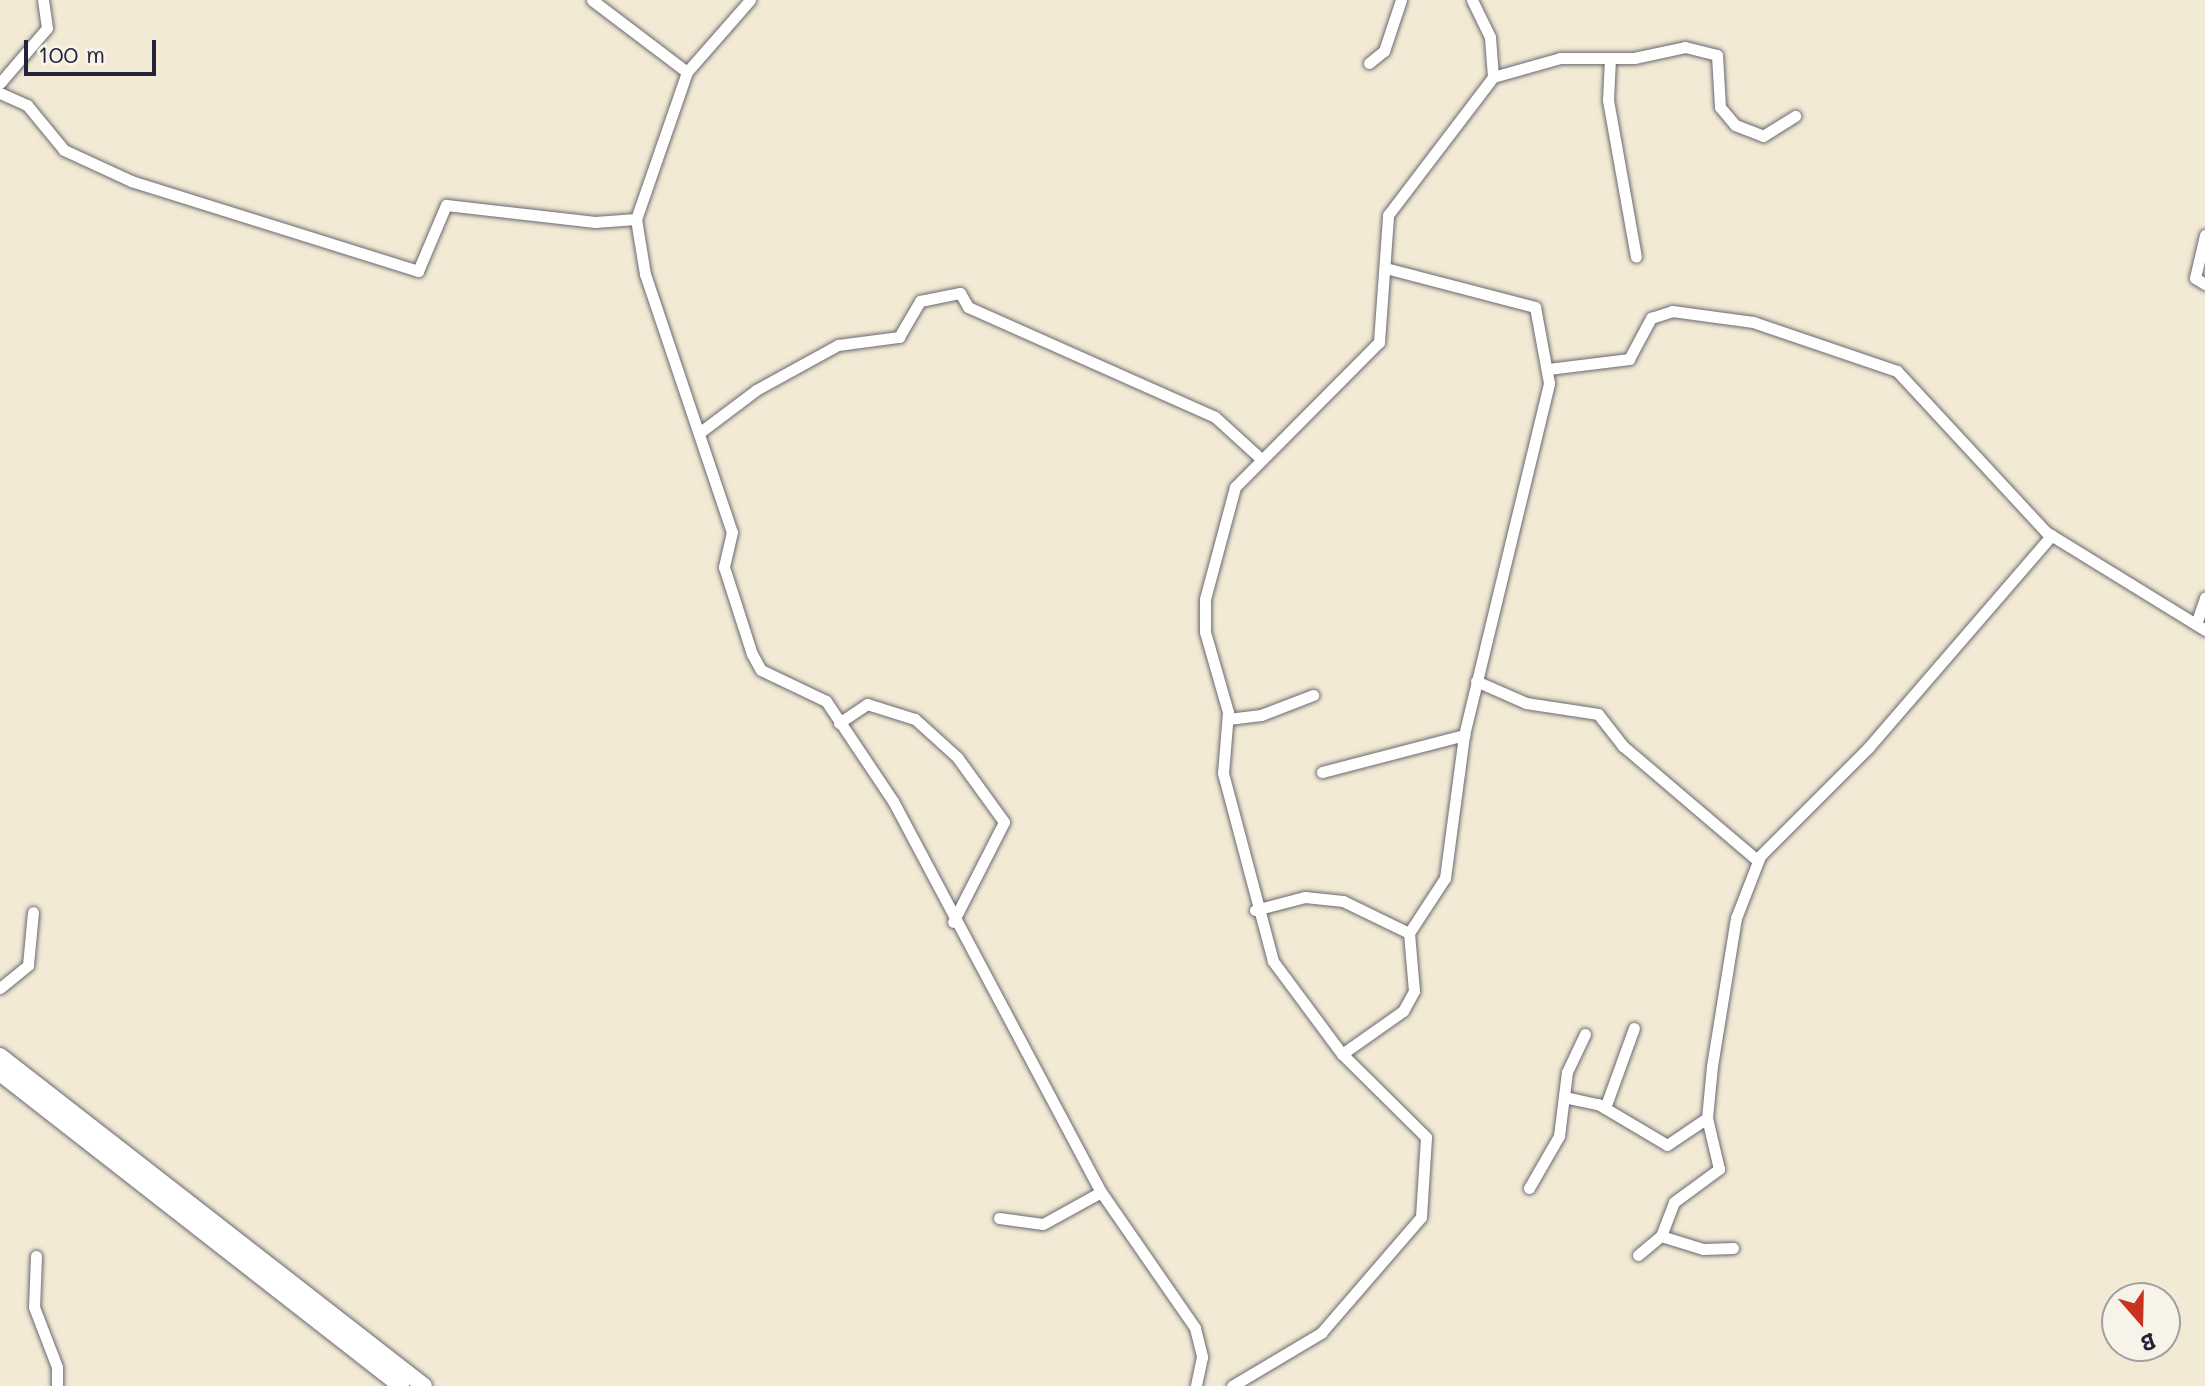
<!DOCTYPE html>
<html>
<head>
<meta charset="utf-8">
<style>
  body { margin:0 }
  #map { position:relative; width:2205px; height:1386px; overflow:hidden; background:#f2ead4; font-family:Mali,sans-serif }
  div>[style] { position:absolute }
  .roads { filter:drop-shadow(0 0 2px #6b6871) drop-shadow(0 0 2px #6b6871) }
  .minor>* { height:11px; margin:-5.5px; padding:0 5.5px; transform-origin:5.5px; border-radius:5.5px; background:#fff }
  .highway>* { height:16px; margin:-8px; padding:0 8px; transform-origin:8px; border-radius:8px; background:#fff }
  span { translate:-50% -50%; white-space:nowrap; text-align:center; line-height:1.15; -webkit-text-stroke:7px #f7f3e8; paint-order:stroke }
  .north { position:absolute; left:2101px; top:1282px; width:80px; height:80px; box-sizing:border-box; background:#f7f3e8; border:2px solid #a29fa3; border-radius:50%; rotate:160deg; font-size:22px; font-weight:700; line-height:32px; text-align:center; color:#22223b }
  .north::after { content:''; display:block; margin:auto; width:28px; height:36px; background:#c8321e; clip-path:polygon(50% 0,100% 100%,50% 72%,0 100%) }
  .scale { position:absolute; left:24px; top:40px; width:132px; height:36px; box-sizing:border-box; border:4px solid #22223b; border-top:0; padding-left:10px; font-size:24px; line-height:28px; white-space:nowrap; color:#22223b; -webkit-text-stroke:6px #f7f3e8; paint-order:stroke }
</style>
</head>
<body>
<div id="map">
  <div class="roads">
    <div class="minor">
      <i style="left:592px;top:0;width:119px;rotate:37.2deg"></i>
      <i style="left:750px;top:0;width:96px;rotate:131.2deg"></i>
      <i style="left:687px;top:72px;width:156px;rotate:109.1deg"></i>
      <i style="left:636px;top:219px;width:56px;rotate:80.7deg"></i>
      <i style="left:645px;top:274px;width:272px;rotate:71.4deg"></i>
      <i style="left:732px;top:532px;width:36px;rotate:103deg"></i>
      <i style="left:724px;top:567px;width:91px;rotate:72.2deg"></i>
      <i style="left:752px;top:654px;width:18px;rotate:61deg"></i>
      <i style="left:761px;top:670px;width:72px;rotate:25.5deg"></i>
      <i style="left:826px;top:701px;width:120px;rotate:56.2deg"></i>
      <i style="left:893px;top:801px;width:443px;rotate:62deg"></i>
      <i style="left:1101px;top:1192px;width:165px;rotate:55.3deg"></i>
      <i style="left:1195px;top:1328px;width:30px;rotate:76deg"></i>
      <i style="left:1202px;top:1357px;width:30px;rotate:102deg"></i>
      <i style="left:1610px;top:59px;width:41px;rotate:92.8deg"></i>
      <i style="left:1608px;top:100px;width:159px;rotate:79.9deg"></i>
      <i style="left:1369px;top:63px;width:19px;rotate:-39deg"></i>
      <i style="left:1384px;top:51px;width:54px;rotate:-71.6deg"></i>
      <i style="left:1493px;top:77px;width:70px;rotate:-15.8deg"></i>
      <i style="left:1560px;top:58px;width:74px"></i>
      <i style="left:1634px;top:58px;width:52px;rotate:-12.2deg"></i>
      <i style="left:1685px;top:47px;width:33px;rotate:14deg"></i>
      <i style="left:1717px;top:55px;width:52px;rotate:86.7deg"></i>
      <i style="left:1720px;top:107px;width:23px;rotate:50deg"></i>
      <i style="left:1735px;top:125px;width:30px;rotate:21deg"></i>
      <i style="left:1763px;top:136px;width:38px;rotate:-32deg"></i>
      <i style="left:0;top:83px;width:72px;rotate:-49.5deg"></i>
      <i style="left:47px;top:28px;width:28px;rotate:-98deg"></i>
      <i style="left:0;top:93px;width:30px;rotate:24deg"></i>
      <i style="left:27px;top:105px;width:58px;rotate:50.6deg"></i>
      <i style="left:64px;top:150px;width:74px;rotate:24.8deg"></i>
      <i style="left:131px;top:181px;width:301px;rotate:17.4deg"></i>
      <i style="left:418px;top:271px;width:72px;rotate:-67deg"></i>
      <i style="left:446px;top:205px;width:150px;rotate:6.5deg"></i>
      <i style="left:595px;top:222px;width:41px;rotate:-4.2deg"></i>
      <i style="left:2205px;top:235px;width:44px;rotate:103.1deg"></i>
      <i style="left:2195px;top:278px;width:12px;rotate:31deg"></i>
      <i style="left:1548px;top:369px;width:82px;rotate:-7deg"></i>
      <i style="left:1629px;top:359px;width:47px;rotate:-61.8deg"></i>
      <i style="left:1651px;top:318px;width:22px;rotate:-18deg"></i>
      <i style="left:1672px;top:311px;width:82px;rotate:7.7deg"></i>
      <i style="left:1753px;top:322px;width:152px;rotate:18.8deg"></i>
      <i style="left:1897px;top:371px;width:219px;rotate:47.2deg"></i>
      <i style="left:2046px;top:532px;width:187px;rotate:31.6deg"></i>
      <i style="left:699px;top:433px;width:71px;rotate:-37deg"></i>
      <i style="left:756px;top:390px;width:94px;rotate:-28.8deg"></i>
      <i style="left:838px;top:345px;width:62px;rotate:-7.5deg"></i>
      <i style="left:899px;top:337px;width:42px;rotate:-59.7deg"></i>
      <i style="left:920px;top:301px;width:41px;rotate:-11.3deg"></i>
      <i style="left:960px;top:293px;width:16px;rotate:60deg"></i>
      <i style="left:968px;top:307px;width:270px;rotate:24deg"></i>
      <i style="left:1215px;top:417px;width:61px;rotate:42.3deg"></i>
      <i style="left:2196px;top:624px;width:28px;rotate:-71deg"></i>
      <i style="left:1476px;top:681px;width:55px;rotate:23.7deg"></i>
      <i style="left:1526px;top:703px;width:73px;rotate:8.7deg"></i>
      <i style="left:1598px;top:714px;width:41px;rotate:52deg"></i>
      <i style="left:1623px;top:746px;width:177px;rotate:40.4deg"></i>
      <i style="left:1228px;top:719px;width:33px;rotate:-7deg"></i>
      <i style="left:1261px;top:715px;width:56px;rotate:-21deg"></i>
      <i style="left:839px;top:723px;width:34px;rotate:-34deg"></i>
      <i style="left:867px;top:704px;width:50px;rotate:17.4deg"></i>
      <i style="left:915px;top:719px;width:57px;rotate:42.1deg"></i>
      <i style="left:957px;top:757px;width:80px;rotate:54.1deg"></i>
      <i style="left:1004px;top:822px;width:112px;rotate:117deg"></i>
      <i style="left:1322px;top:772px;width:147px;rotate:-14.6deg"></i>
      <i style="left:1255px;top:910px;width:52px;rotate:-14.6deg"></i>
      <i style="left:1305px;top:897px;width:38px;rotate:6deg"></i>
      <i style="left:1343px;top:901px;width:73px;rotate:25.9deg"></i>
      <i style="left:0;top:988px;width:36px;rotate:-39deg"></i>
      <i style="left:28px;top:965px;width:53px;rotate:-84.6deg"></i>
      <i style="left:1342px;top:1054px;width:75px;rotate:-35.2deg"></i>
      <i style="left:1403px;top:1011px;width:23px;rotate:-61deg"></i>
      <i style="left:1414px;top:991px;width:58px;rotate:-94.9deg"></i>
      <i style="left:1409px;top:933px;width:66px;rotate:-56.8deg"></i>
      <i style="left:1445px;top:878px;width:144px;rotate:-82.4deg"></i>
      <i style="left:1464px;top:735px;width:362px;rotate:-76.4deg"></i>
      <i style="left:1549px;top:383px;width:77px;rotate:-100.4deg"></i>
      <i style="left:1535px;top:307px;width:155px;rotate:-165.4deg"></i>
      <i style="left:1564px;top:1097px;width:35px;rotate:12deg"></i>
      <i style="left:1598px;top:1104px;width:80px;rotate:30.7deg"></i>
      <i style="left:1667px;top:1145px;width:48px;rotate:-34deg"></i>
      <i style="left:1605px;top:1108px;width:85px;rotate:-70.1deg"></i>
      <i style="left:1529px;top:1188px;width:60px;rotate:-60deg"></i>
      <i style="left:1559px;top:1136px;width:64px;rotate:-82.9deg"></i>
      <i style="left:1567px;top:1072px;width:42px;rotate:-64.7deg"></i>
      <i style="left:999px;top:1218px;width:44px;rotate:7.8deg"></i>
      <i style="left:1043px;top:1224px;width:66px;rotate:-28.9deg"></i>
      <i style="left:1661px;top:1236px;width:44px;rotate:17.2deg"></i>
      <i style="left:1703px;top:1249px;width:30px;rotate:-2deg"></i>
      <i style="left:1638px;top:1255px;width:30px;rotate:-40deg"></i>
      <i style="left:1661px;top:1236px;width:36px;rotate:-69deg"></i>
      <i style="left:1674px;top:1202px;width:56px;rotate:-36.3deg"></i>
      <i style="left:1719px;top:1169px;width:52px;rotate:-103.2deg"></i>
      <i style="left:1707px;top:1118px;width:52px;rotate:-84.5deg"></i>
      <i style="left:1712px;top:1066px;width:150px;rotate:-80.8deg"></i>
      <i style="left:1736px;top:918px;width:66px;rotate:-68.8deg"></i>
      <i style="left:1760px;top:856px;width:153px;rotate:-45deg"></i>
      <i style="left:1868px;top:748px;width:281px;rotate:-49.2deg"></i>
      <i style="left:36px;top:1256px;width:51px;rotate:92.2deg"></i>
      <i style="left:34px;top:1307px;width:64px;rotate:69deg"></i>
      <i style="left:57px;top:1367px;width:19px;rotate:90deg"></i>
      <i style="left:1232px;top:1386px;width:104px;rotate:-30.8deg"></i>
      <i style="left:1321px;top:1333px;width:153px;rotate:-49.2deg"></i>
      <i style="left:1421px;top:1217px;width:80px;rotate:-86.4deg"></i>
      <i style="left:1426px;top:1137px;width:118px;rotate:-135.3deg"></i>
      <i style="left:1342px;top:1054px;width:116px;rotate:-126.6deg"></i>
      <i style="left:1273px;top:961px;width:195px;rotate:-104.9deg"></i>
      <i style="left:1223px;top:773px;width:61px;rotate:-85.3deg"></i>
      <i style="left:1228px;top:712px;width:83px;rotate:-106deg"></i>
      <i style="left:1205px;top:632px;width:33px;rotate:-90deg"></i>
      <i style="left:1205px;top:599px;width:116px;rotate:-75deg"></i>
      <i style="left:1235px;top:487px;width:204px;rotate:-45.2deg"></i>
      <i style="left:1379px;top:342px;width:127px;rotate:-85.9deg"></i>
      <i style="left:1388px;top:215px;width:173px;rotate:-52.7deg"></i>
      <i style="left:1493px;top:77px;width:40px;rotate:-94.3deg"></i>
      <i style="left:1490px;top:37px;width:41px;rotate:-115.9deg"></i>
    </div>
    <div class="highway">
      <i style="left:0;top:1056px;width:537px;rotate:37.89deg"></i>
      <i style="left:0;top:1073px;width:509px;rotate:37.97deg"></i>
    </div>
  </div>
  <div class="north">B</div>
  <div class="scale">100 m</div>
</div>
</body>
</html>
